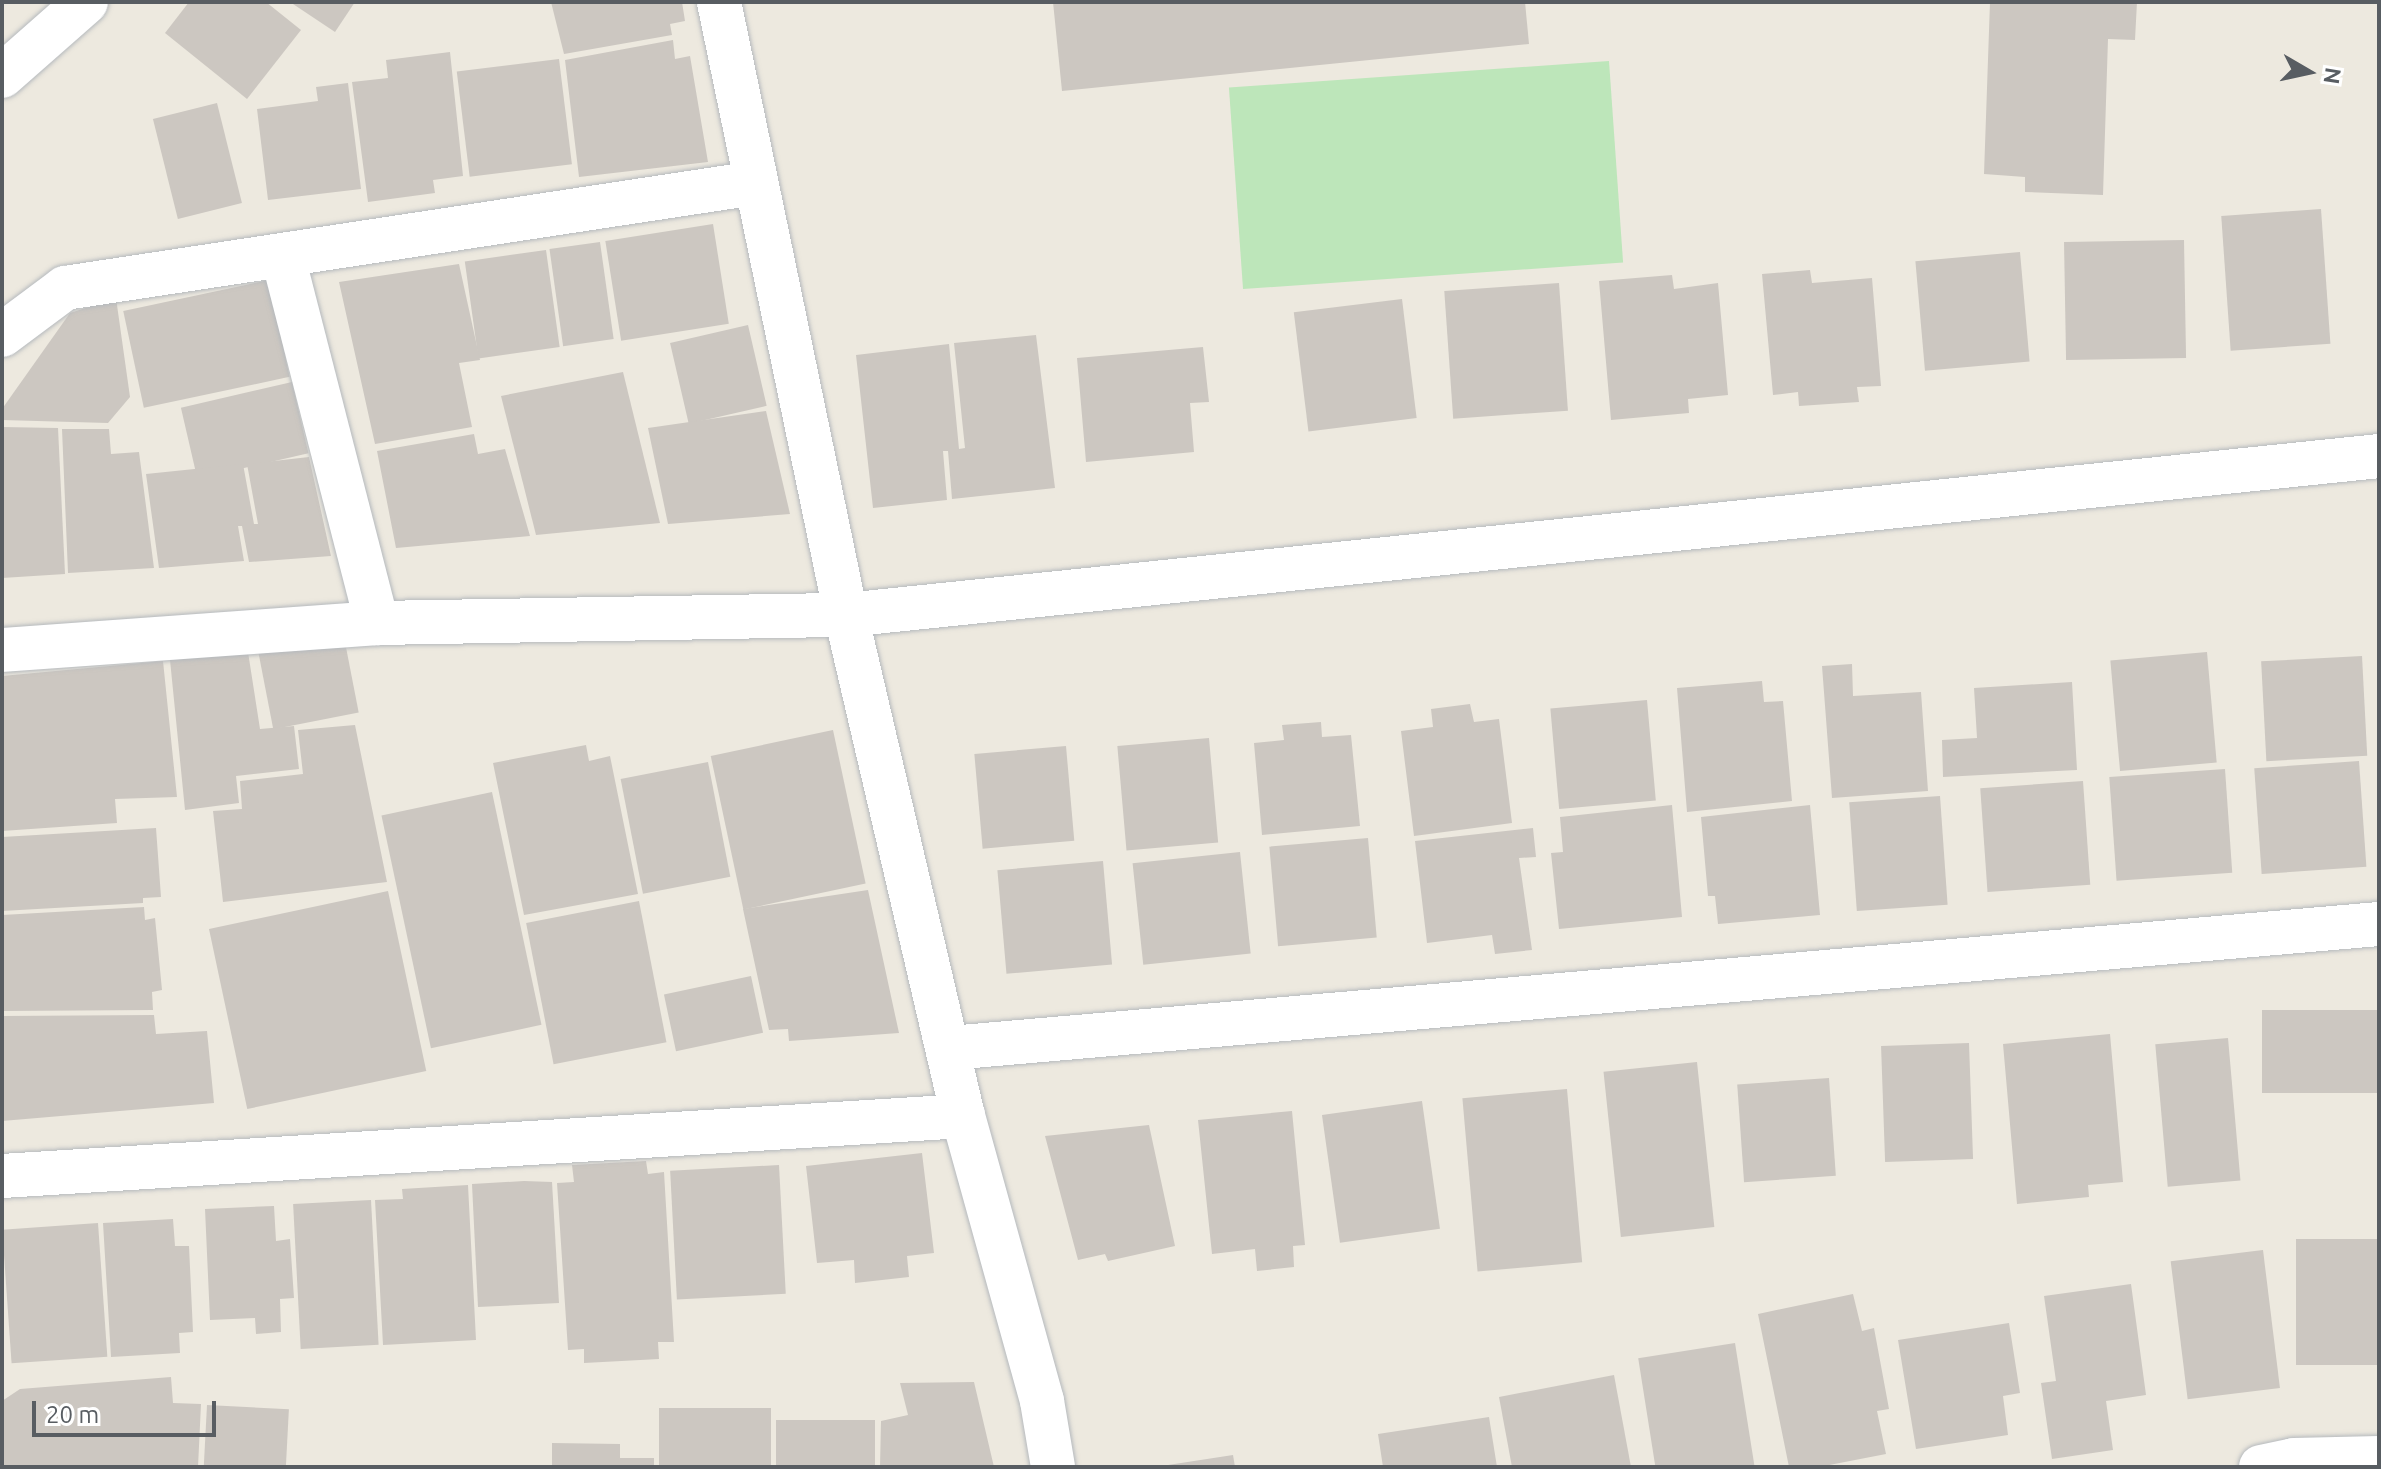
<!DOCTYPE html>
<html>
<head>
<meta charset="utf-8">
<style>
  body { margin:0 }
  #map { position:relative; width:2381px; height:1469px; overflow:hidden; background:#ede9df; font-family:Ubuntu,sans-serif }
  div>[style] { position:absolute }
  .green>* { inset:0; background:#bde6ba; transform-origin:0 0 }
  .building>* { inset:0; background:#ccc7c1; transform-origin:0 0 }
  .roads { filter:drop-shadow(0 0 2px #b5b9bd) drop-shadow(0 0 2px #b5b9bd) }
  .minor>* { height:44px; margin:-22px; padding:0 22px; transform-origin:22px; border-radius:22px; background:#fff }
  span { translate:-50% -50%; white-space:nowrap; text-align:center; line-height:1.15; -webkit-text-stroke:8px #fff; paint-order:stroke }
  .frame { position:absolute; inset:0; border:4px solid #585d62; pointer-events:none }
  .north { position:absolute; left:2269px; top:32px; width:80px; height:80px; -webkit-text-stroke:6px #fff; paint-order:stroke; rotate:99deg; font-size:22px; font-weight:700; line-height:32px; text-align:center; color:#585d62 }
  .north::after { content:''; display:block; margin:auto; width:28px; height:36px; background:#585d62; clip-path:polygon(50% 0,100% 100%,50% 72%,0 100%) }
  .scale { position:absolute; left:32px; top:1401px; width:184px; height:36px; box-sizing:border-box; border:4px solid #585d62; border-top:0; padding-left:10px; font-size:24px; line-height:28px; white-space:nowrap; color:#585d62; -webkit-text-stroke:6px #fff; paint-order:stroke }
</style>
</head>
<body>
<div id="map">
  <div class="green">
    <i style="left:1609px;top:61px;width:202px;height:381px;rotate:86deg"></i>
  </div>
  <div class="building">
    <i style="clip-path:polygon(189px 2px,266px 2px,301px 30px,247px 99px,165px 33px)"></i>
    <i style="clip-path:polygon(290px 2px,355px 2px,335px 32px)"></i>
    <i style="clip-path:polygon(551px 2px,682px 2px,685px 21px,670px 24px,672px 35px,564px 54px)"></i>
    <i style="clip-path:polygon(1053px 2px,1525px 2px,1529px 44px,1062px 91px)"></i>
    <i style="clip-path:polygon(1990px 2px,2137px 2px,2135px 40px,2108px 39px,2103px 195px,2025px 192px,2025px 177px,1984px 174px)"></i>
    <i style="clip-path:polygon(673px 40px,675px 59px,690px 56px,708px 162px,579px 177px,565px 60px)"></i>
    <i style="clip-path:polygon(450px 52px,463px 176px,433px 180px,435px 193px,368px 202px,352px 82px,388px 78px,386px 60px)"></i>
    <i style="left:559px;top:59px;width:106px;height:103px;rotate:83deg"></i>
    <i style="clip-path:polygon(348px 83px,361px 189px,268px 200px,257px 109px,318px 101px,316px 87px)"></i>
    <i style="left:217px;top:103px;width:103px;height:66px;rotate:76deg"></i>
    <i style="left:2321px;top:209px;width:135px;height:100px;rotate:86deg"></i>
    <i style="left:713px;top:224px;width:101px;height:109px;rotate:81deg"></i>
    <i style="left:2184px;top:240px;width:118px;height:120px;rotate:89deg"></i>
    <i style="left:600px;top:242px;width:98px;height:51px;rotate:82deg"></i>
    <i style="left:546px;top:250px;width:98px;height:82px;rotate:82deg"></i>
    <i style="left:2020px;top:252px;width:110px;height:105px;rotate:85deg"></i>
    <i style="clip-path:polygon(459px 264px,480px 360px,459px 363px,472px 427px,375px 444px,339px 282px)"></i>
    <i style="clip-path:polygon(1810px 270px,1812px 283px,1872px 278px,1881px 386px,1857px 387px,1859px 402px,1799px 406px,1798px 392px,1773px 395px,1762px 274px)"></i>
    <i style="clip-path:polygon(1672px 275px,1674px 289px,1718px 283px,1728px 395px,1688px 399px,1689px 413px,1611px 420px,1599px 281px)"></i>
    <i style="left:269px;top:280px;width:99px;height:149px;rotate:78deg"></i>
    <i style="left:1559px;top:283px;width:128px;height:115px;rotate:86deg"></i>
    <i style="clip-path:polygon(116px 298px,130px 397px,108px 423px,2px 420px,2px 409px,70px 313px)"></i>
    <i style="left:1402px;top:299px;width:120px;height:109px;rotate:83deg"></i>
    <i style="left:748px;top:325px;width:83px;height:80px;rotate:77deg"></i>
    <i style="clip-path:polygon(1036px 335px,1055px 488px,952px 499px,948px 451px,943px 451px,947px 500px,873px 508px,856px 355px,949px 344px,959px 449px,965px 448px,954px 343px)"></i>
    <i style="clip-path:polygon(1203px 347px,1209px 402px,1190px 403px,1194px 452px,1086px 462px,1077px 358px)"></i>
    <i style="clip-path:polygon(623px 372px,660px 523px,536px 535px,501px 396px)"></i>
    <i style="left:292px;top:382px;width:73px;height:114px;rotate:77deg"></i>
    <i style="clip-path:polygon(766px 411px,790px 514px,668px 524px,648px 428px)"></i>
    <i style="clip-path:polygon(2px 427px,58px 428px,65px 574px,2px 578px)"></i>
    <i style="clip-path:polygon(62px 429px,109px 429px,111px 454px,139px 452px,154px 568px,68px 573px)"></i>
    <i style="clip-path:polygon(474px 434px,478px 454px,505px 449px,530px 536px,396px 548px,377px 451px)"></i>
    <i style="clip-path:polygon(309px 457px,331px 556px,249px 562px,242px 526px,238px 526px,244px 561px,159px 568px,146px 474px,243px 464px,254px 524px,258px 524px,247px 464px)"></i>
    <i style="left:344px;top:637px;width:77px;height:87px;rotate:79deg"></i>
    <i style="clip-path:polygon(248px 652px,260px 729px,294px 726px,299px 769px,236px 776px,239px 803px,185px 810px,170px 660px)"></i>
    <i style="left:2207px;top:652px;width:111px;height:97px;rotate:85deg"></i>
    <i style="left:2362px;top:656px;width:100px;height:101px;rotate:87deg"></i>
    <i style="clip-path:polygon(163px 661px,177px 797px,115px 799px,117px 823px,2px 831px,2px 676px)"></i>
    <i style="clip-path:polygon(1852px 664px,1853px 696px,1921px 692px,1928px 791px,1832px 798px,1822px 666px)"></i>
    <i style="clip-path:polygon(1762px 681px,1764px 702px,1783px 701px,1792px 801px,1687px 812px,1677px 688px)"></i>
    <i style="clip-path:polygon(2072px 682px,2077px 770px,1943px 777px,1942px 740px,1977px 738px,1974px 688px)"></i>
    <i style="left:1647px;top:700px;width:101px;height:97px;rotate:85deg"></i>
    <i style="clip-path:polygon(1470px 704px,1474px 722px,1499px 719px,1512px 823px,1414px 836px,1401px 731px,1433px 727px,1431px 709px)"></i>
    <i style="clip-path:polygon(1321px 722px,1322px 737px,1351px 735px,1360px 826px,1262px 835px,1254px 743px,1284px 740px,1282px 725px)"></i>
    <i style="clip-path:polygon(355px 725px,387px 882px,223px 902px,213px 811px,242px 809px,240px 781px,303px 774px,298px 730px)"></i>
    <i style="left:833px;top:730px;width:157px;height:125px;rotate:78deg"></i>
    <i style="left:1209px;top:738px;width:105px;height:92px;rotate:85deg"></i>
    <i style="clip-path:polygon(586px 745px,589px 761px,610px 756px,638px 894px,524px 915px,493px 763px)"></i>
    <i style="left:1066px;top:746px;width:95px;height:92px;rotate:85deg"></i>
    <i style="left:2359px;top:761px;width:106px;height:105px;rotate:86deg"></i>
    <i style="left:708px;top:762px;width:117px;height:89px;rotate:79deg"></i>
    <i style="left:2225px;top:769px;width:104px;height:116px;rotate:86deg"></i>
    <i style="left:2083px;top:781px;width:104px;height:103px;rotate:86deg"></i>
    <i style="left:492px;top:792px;width:238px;height:113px;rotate:78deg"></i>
    <i style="left:1940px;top:796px;width:109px;height:91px;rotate:86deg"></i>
    <i style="clip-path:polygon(1672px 805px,1682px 917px,1559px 929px,1551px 853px,1563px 852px,1560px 817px)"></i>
    <i style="clip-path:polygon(1810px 805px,1820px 915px,1718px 924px,1715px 896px,1708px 896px,1701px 817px)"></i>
    <i style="clip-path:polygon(156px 828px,161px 897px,143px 898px,143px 903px,2px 911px,2px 837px)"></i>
    <i style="clip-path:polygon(1533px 828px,1536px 857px,1519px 858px,1532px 950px,1495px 954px,1492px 935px,1427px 943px,1415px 841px)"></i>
    <i style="left:1368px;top:838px;width:100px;height:99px;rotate:85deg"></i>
    <i style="left:1240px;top:852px;width:102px;height:108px;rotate:84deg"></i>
    <i style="left:1103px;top:861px;width:104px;height:106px;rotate:85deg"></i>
    <i style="clip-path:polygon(868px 890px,899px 1033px,789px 1041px,788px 1029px,769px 1030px,743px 909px)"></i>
    <i style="left:388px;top:891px;width:184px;height:183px;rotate:78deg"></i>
    <i style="left:639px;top:901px;width:144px;height:115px;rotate:79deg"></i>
    <i style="clip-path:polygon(144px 907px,145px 920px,155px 918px,162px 990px,152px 992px,153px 1010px,2px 1011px,2px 915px)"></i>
    <i style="left:751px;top:976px;width:58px;height:89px;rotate:78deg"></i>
    <i style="left:2379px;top:1010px;width:83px;height:117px;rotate:90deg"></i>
    <i style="clip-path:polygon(154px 1015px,156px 1034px,207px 1031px,214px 1103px,2px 1121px,2px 1016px)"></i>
    <i style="clip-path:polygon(2110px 1034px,2123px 1182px,2088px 1185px,2089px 1197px,2017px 1204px,2003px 1044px)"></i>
    <i style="left:2228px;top:1038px;width:143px;height:73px;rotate:85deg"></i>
    <i style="left:1969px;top:1043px;width:116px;height:88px;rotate:88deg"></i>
    <i style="left:1697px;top:1062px;width:166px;height:94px;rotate:84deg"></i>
    <i style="left:1829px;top:1078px;width:98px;height:92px;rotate:86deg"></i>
    <i style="left:1567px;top:1089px;width:174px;height:105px;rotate:85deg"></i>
    <i style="left:1422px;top:1101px;width:129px;height:101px;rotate:82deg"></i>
    <i style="clip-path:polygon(1292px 1111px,1305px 1245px,1293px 1246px,1294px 1267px,1257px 1271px,1255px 1249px,1212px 1254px,1198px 1120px)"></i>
    <i style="clip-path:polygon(1149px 1125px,1175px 1246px,1108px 1261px,1105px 1254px,1078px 1260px,1045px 1136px)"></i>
    <i style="clip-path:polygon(922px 1153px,934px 1253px,907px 1256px,909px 1277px,855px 1283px,854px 1260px,817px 1263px,806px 1166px)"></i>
    <i style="clip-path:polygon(646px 1161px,648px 1174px,664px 1172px,674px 1342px,658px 1342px,659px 1359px,584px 1363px,584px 1349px,568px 1350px,557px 1183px,574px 1182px,572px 1165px)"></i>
    <i style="left:779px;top:1165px;width:129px;height:109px;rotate:87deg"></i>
    <i style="clip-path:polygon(524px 1181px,552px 1182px,559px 1303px,478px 1307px,472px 1184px)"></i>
    <i style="clip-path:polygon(468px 1185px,476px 1340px,383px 1345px,375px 1200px,403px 1199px,402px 1189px)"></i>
    <i style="left:371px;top:1200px;width:145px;height:78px;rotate:87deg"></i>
    <i style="clip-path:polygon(274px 1206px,276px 1241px,290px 1239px,294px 1298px,280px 1299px,281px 1332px,256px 1334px,255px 1318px,210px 1320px,205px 1209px)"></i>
    <i style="clip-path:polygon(173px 1219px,175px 1246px,189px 1246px,193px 1332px,179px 1333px,180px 1353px,111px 1357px,103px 1223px)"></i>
    <i style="left:98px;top:1223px;width:134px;height:96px;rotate:86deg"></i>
    <i style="left:2379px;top:1239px;width:126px;height:83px;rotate:90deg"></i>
    <i style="left:2263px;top:1250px;width:139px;height:93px;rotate:83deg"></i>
    <i style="clip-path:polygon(2131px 1284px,2146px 1395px,2106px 1401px,2113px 1450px,2052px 1459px,2041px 1383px,2056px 1381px,2044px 1296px)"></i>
    <i style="clip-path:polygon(1853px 1294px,1862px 1331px,1874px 1328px,1889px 1409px,1877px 1411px,1886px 1454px,1819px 1467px,1789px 1467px,1758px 1314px)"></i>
    <i style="clip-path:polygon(2009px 1323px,2020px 1393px,2003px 1396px,2008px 1435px,1916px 1449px,1898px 1340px)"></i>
    <i style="left:1735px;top:1343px;width:126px;height:98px;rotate:81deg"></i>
    <i style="clip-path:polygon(1614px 1375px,1631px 1467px,1512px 1467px,1499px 1397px)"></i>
    <i style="clip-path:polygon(171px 1377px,173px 1403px,201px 1404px,198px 1467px,2px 1467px,2px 1401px,20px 1389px)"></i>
    <i style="clip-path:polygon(974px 1382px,994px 1467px,880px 1467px,881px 1421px,908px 1415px,900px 1383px)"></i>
    <i style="left:207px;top:1405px;width:82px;height:62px;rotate:3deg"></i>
    <i style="left:659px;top:1408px;width:112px;height:59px"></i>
    <i style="clip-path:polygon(1489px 1417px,1497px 1467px,1383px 1467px,1378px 1434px)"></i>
    <i style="left:776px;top:1420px;width:99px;height:47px"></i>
    <i style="clip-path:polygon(552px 1443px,620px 1444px,620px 1458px,654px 1458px,654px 1467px,552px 1467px)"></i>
    <i style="clip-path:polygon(1233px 1455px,1235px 1467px,1168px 1467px,1168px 1465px)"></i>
  </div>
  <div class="roads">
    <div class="minor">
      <i style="left:719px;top:2px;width:626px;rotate:78.3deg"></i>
      <i style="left:846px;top:615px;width:514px;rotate:76.86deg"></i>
      <i style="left:963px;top:1116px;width:296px;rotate:74.5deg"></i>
      <i style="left:1042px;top:1401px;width:67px;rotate:80.5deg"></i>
      <i style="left:2px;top:76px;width:112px;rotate:-41.4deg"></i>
      <i style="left:283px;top:257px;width:378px;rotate:75.6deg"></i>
      <i style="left:2px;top:335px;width:79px;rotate:-36.7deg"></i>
      <i style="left:65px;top:288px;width:698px;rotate:-8.65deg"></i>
      <i style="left:2px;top:650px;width:376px;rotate:-4.1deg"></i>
      <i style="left:377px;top:623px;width:469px;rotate:-1deg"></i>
      <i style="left:846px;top:615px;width:1541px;rotate:-5.92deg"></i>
      <i style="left:950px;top:1048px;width:1434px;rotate:-4.96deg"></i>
      <i style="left:2px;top:1176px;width:963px;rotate:-3.57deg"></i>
      <i style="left:2261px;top:1467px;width:34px;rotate:-12deg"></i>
      <i style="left:2294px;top:1460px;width:85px;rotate:-1.3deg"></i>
    </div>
  </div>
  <div class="frame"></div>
  <div class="north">N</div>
  <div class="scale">20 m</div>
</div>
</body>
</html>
